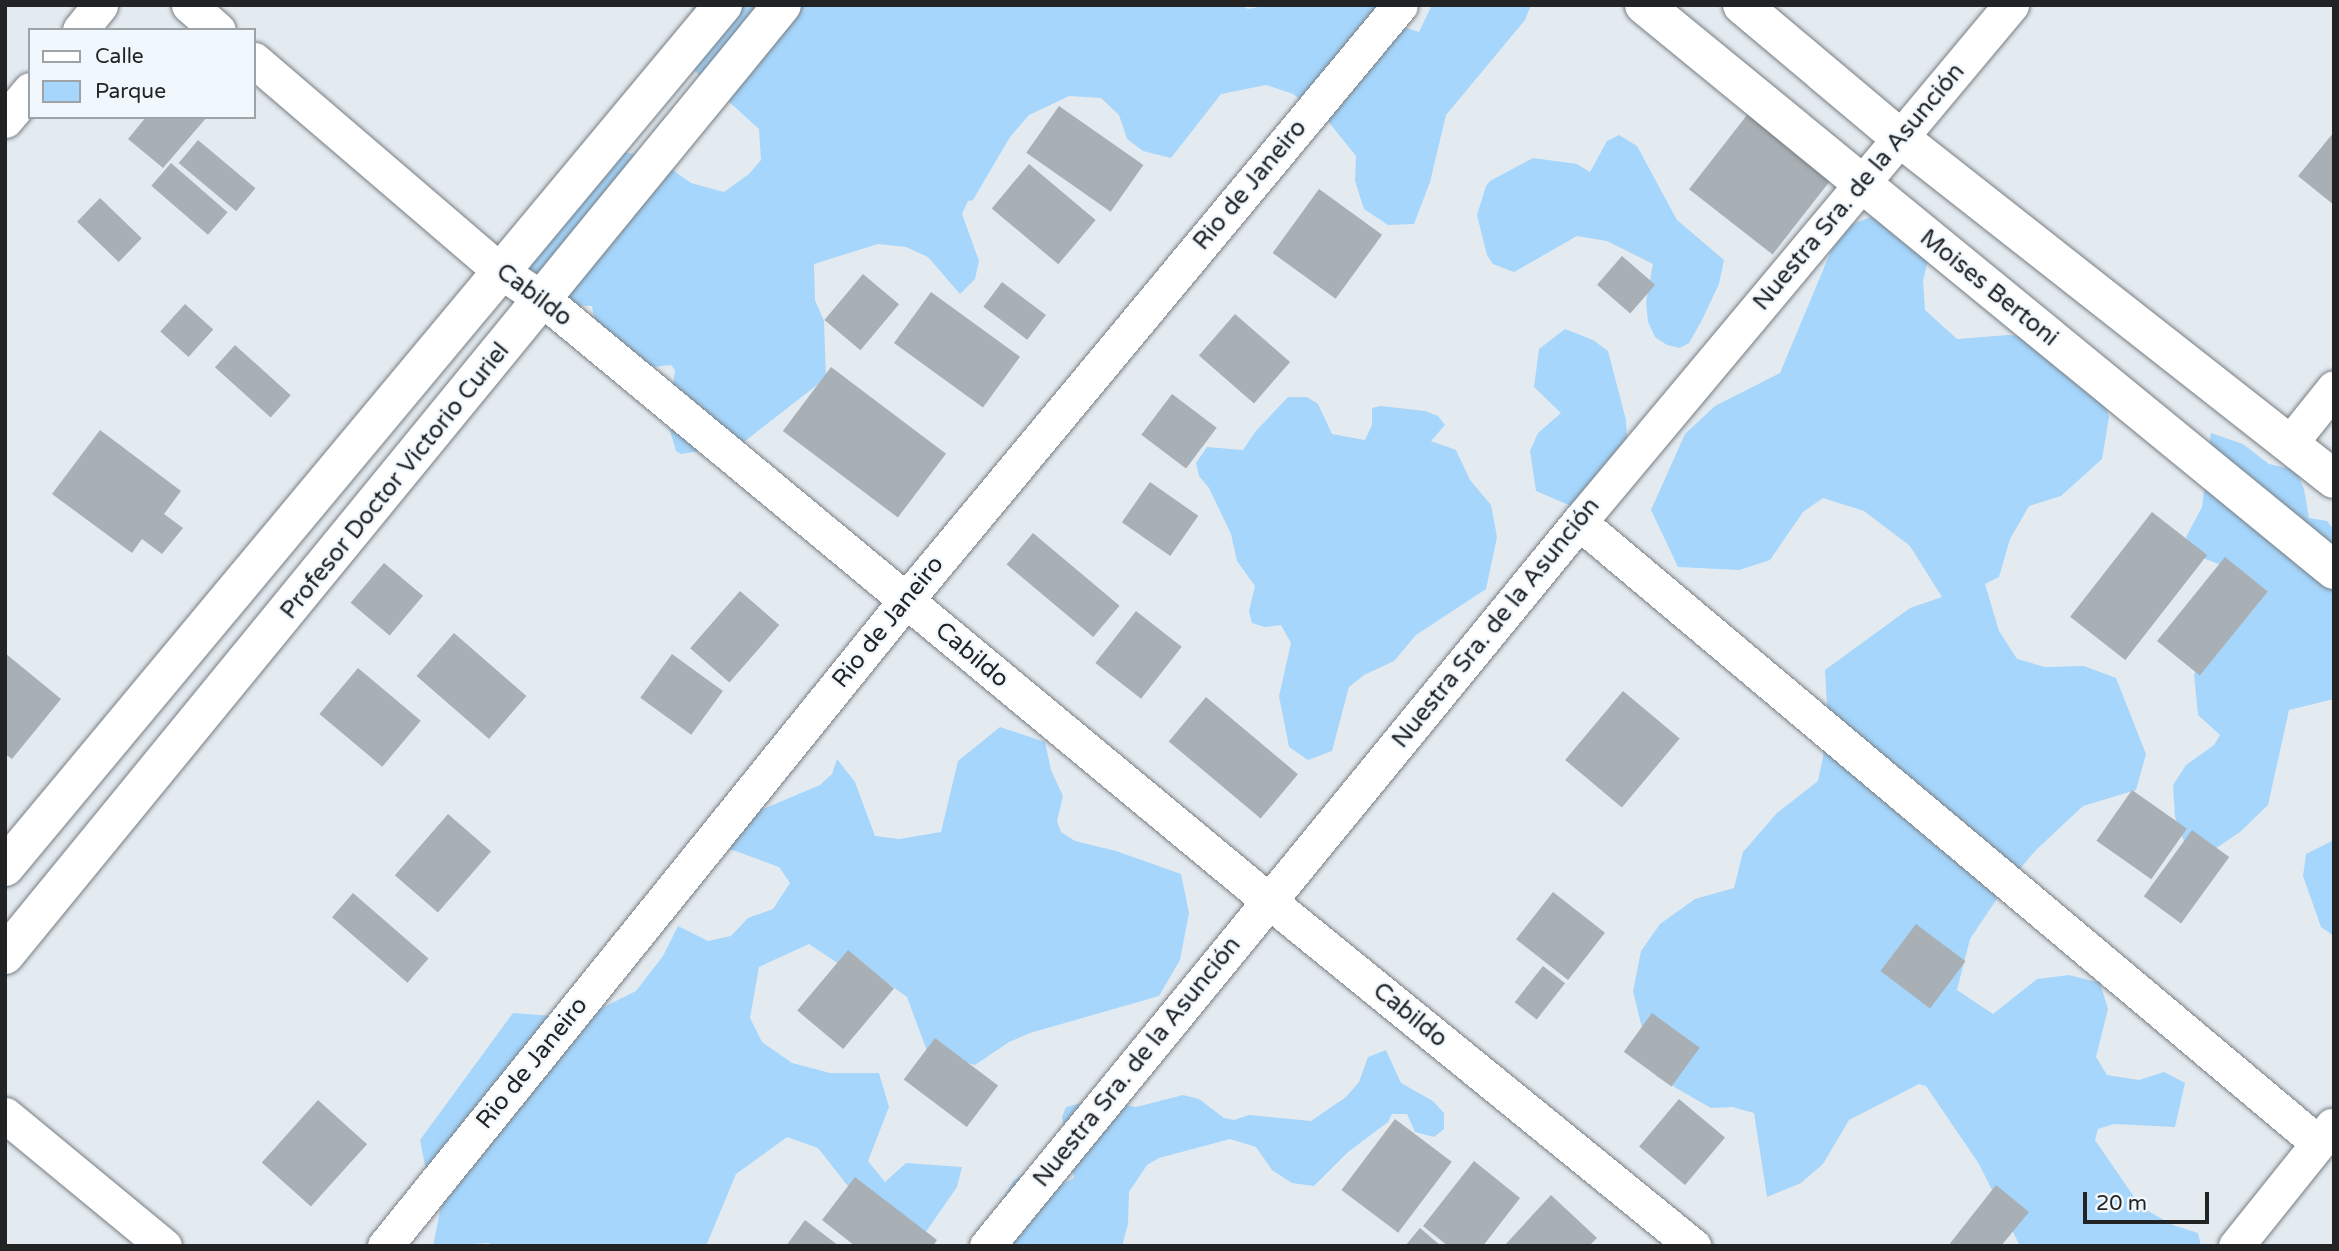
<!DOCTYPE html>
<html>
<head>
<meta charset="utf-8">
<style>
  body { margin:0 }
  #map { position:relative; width:2339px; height:1251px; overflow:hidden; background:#e4ebf0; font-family:"Varela Round",sans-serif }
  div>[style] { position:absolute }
  .green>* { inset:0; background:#a6d6fb }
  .building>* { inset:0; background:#a9b0b5; transform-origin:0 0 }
  .roads { filter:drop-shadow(0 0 2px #777d82) drop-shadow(0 0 2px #777d82) }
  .street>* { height:35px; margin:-17.5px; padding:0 17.5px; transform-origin:17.5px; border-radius:17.5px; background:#fff }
  .secondary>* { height:38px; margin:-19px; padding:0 19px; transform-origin:19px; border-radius:19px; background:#fff }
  span { translate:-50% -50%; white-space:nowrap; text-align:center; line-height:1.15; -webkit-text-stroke:5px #f1f8fd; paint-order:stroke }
  .street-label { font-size:24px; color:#212325 }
  .frame { position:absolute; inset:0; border:7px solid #212325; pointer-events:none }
  .legend { position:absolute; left:28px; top:28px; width:228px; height:91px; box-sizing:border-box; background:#f1f8fd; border:2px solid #9ea3a7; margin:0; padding:9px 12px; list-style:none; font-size:21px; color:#212325 }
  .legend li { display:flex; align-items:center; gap:14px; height:35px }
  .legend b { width:35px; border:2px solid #9ea3a7 }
  .scale { position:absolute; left:2083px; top:1192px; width:126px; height:32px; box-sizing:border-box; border:4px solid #212325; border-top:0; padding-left:9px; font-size:21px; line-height:24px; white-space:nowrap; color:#212325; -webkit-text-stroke:5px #f1f8fd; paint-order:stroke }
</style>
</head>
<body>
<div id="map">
  <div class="green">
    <i style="clip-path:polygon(693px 5px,1240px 5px,1248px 9px,1269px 5px,1376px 5px,1397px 25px,1419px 32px,1432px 5px,1531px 5px,1525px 20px,1446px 115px,1430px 182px,1414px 224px,1388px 225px,1364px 209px,1355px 181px,1356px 156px,1327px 120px,1293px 94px,1266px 85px,1221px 94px,1171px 158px,1143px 151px,1127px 139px,1119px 115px,1101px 98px,1069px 96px,1029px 115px,1010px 137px,973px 200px,968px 201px,962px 214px,979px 261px,975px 279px,960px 294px,928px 257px,906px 247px,878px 244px,814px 264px,815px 300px,824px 321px,826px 378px,740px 445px,681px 454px,676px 451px,668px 424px,675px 370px,671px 365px,643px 368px,596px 331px,592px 306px,565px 305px,552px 312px,506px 239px,615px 152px,651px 155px,691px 183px,724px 192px,749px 174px,761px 160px,759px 129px,694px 70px,682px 49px)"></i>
    <i style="clip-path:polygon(1619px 135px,1637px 146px,1677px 220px,1724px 260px,1719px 284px,1702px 320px,1689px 343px,1680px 348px,1667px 345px,1655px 337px,1648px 322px,1646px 302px,1653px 264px,1607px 241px,1577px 236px,1514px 272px,1493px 264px,1487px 255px,1477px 215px,1486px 186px,1490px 181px,1533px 158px,1577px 164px,1590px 172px,1607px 141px)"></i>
    <i style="clip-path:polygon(1876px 215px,1934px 235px,1923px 281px,1925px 310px,1957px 339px,2008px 335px,2049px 339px,2104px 401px,2109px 417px,2102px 459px,2061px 496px,2029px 506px,2010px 539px,1999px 577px,1985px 584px,1999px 631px,2017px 659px,2045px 667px,2084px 666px,2116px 678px,2146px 754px,2136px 790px,2083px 806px,2036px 850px,2007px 884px,1970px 939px,1957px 990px,1993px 1014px,2037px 979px,2069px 975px,2100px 983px,2108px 1009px,2096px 1057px,2107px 1075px,2139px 1080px,2164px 1072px,2185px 1083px,2175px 1127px,2114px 1124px,2098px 1129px,2095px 1140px,2141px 1207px,2173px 1225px,2198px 1233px,2201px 1246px,2020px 1246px,1979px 1164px,1926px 1086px,1919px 1084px,1849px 1120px,1823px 1164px,1801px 1183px,1767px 1197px,1754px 1113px,1732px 1107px,1711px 1108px,1657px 1077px,1652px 1069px,1633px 991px,1641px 951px,1660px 924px,1695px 899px,1734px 888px,1743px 852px,1777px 813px,1818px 781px,1823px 757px,1827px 706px,1825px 670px,1910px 608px,1942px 597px,1910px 546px,1864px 511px,1823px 498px,1803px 512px,1770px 560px,1739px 570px,1678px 567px,1651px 510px,1685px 434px,1715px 406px,1780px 373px,1831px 251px,1850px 225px)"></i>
    <i style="clip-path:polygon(1565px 329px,1593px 340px,1608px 351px,1626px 420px,1627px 439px,1576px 508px,1536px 491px,1530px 451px,1538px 433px,1561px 413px,1534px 387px,1539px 349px)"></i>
    <i style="clip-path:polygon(1288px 397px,1307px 397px,1318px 404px,1332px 434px,1365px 440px,1372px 425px,1372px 408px,1381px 406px,1425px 411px,1438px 416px,1445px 425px,1431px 441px,1456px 450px,1470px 480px,1491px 505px,1497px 537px,1486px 589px,1416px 635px,1394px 661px,1364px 675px,1349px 687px,1332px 751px,1308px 760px,1289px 747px,1279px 696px,1291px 643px,1281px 625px,1265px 627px,1252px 623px,1249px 611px,1255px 586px,1237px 561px,1231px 534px,1209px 488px,1199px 476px,1196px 463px,1207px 447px,1243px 450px,1255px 432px)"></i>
    <i style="clip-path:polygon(2211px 433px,2243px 444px,2269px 464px,2296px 470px,2304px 489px,2309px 518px,2327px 521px,2334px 530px,2334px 699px,2289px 710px,2268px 805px,2240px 832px,2212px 851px,2186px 847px,2175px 817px,2173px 785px,2186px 765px,2214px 745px,2220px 735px,2198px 715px,2194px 675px,2232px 569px,2195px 555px,2186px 537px,2202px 507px)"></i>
    <i style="clip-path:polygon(1000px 727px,1045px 742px,1051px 770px,1063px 796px,1057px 821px,1061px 832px,1075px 841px,1116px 851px,1181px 874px,1189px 913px,1180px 960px,1159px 996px,1030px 1033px,1009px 1042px,975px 1065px,927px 1051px,907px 997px,880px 978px,839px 964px,809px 944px,759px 967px,750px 1018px,762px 1042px,792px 1063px,830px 1073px,879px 1073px,889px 1107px,868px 1161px,885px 1182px,906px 1163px,962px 1167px,957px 1187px,923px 1236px,851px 1190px,818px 1148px,787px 1137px,736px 1174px,706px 1246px,499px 1246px,488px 1243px,433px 1246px,442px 1201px,425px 1165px,420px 1140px,513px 1013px,553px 1016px,590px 1014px,636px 991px,663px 956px,678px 926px,708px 941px,731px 936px,748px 918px,773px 909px,790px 883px,779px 867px,730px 849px,724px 838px,728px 824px,820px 785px,832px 774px,837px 759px,855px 782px,875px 836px,899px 839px,941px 832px,958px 761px)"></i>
    <i style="clip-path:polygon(2334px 840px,2334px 936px,2321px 927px,2303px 876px,2306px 854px)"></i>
    <i style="clip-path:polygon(1386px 1050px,1401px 1083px,1433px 1101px,1444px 1113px,1444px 1129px,1434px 1137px,1415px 1132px,1407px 1114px,1392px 1114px,1388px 1122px,1348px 1152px,1314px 1186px,1292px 1183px,1272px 1170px,1256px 1147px,1230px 1139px,1159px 1158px,1147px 1165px,1129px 1192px,1128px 1224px,1122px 1246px,1016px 1246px,997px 1210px,1013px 1181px,1025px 1173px,1061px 1185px,1074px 1178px,1062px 1117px,1066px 1107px,1093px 1100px,1136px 1107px,1183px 1095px,1199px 1099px,1224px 1118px,1234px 1120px,1249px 1115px,1311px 1121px,1346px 1097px,1359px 1082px,1368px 1057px)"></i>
  </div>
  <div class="building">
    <i style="left:1758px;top:101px;width:106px;height:112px;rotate:38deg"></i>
    <i style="left:1059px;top:106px;width:103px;height:57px;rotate:35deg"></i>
    <i style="clip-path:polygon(146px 117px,207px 117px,163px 168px,128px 139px)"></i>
    <i style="clip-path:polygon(2334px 132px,2334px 205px,2298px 176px)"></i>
    <i style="left:198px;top:140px;width:75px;height:30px;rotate:40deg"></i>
    <i style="left:171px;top:163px;width:75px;height:30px;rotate:41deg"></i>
    <i style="left:1029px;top:164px;width:87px;height:58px;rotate:40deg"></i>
    <i style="left:1319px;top:189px;width:78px;height:79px;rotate:36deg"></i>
    <i style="left:100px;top:198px;width:58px;height:33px;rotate:44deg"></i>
    <i style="left:1622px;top:256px;width:44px;height:38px;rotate:41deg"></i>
    <i style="left:863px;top:274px;width:47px;height:60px;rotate:40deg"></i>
    <i style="left:1002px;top:282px;width:55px;height:31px;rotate:37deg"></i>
    <i style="left:931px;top:292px;width:110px;height:63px;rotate:36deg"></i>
    <i style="left:185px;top:304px;width:38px;height:37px;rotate:42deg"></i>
    <i style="left:1235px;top:314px;width:73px;height:55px;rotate:41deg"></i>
    <i style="left:235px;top:345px;width:75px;height:30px;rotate:42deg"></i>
    <i style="left:831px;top:367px;width:144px;height:80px;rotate:37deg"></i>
    <i style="left:1172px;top:394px;width:56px;height:51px;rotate:37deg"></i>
    <i style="clip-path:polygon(100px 430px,181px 491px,164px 514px,183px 528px,162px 554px,142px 539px,132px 553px,52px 494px)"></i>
    <i style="left:1150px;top:482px;width:59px;height:49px;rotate:35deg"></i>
    <i style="left:2152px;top:512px;width:70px;height:133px;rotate:38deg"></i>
    <i style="left:1033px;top:533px;width:113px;height:41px;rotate:40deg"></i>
    <i style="left:2225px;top:557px;width:55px;height:108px;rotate:39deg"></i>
    <i style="left:384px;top:563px;width:51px;height:52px;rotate:40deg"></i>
    <i style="left:740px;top:591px;width:52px;height:76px;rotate:41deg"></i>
    <i style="left:1136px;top:611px;width:58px;height:66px;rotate:38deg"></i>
    <i style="left:454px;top:633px;width:96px;height:57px;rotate:41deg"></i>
    <i style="clip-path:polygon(5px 653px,61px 699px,12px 759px,5px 754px)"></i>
    <i style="left:672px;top:654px;width:63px;height:54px;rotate:36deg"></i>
    <i style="left:358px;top:668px;width:82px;height:60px;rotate:40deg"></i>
    <i style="left:1623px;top:691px;width:74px;height:90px;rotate:40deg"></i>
    <i style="left:1206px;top:697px;width:120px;height:58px;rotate:40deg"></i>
    <i style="left:2132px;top:790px;width:67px;height:62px;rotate:35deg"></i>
    <i style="left:448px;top:814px;width:57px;height:81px;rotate:41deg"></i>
    <i style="left:2192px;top:830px;width:46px;height:82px;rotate:36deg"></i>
    <i style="left:1553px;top:892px;width:66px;height:60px;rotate:38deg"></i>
    <i style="left:353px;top:893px;width:100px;height:32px;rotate:41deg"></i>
    <i style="left:1916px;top:924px;width:62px;height:59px;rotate:37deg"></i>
    <i style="left:848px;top:950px;width:60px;height:79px;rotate:40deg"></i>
    <i style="left:1543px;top:966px;width:28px;height:46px;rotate:38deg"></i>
    <i style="left:1652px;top:1013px;width:59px;height:48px;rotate:36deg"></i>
    <i style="left:935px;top:1038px;width:79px;height:52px;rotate:37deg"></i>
    <i style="left:1679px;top:1099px;width:60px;height:62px;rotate:40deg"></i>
    <i style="left:318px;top:1100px;width:66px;height:84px;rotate:42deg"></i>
    <i style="left:1395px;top:1119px;width:71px;height:89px;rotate:37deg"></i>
    <i style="clip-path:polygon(1474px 1161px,1520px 1198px,1483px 1246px,1448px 1246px,1423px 1226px)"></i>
    <i style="clip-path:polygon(855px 1177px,937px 1240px,933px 1246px,855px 1246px,822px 1220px)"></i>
    <i style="clip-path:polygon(1996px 1185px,2029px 1212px,2001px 1246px,1948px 1246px)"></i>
    <i style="clip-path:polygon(1551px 1195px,1597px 1238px,1589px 1246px,1504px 1246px)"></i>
    <i style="clip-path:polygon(805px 1220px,839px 1246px,786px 1246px)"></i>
    <i style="clip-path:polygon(1420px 1228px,1441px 1246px,1405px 1246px)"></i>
  </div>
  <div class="roads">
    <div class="street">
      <i style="left:189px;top:5px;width:38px;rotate:41deg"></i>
      <i style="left:80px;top:30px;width:32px;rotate:-51deg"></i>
      <i style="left:254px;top:60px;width:324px;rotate:40.6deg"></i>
      <i style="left:500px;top:271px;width:53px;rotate:33.4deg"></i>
      <i style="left:544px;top:300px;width:942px;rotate:39.66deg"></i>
      <i style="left:1269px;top:901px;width:547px;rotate:39.13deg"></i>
      <i style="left:5px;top:120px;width:39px;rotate:-50deg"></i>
      <i style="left:2290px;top:443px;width:70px;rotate:-51.3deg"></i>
      <i style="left:1579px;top:522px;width:965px;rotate:40.04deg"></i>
      <i style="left:5px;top:1115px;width:206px;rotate:39.5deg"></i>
      <i style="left:385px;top:1246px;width:830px;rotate:-51.11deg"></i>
      <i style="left:906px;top:600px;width:773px;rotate:-50.3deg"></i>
      <i style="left:987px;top:1246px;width:935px;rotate:-50.73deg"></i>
      <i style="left:1579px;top:522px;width:674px;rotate:-50.12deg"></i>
      <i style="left:2236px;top:1246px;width:154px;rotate:-51.3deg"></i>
    </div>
    <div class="secondary">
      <i style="left:1644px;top:5px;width:892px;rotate:39.31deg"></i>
      <i style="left:1742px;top:5px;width:207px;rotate:40.1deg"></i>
      <i style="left:1900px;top:138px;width:552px;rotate:38.16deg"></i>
      <i style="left:5px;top:867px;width:1122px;rotate:-50.21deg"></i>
      <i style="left:5px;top:955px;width:1227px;rotate:-50.72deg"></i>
    </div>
  </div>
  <div class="street-label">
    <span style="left:1250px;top:185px;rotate:-50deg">Rio de Janeiro</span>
    <span style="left:1859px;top:187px;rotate:-50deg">Nuestra Sra. de la Asunción</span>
    <span style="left:1989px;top:288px;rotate:39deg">Moises Bertoni</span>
    <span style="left:534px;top:295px;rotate:37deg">Cabildo</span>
    <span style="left:395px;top:481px;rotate:-51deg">Profesor Doctor Victorio Curiel</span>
    <span style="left:888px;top:622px;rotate:-51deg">Rio de Janeiro</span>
    <span style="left:1496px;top:623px;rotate:-51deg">Nuestra Sra. de la Asunción</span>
    <span style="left:972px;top:655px;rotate:40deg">Cabildo</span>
    <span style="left:1410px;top:1015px;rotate:39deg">Cabildo</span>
    <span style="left:1137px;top:1062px;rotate:-51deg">Nuestra Sra. de la Asunción</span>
    <span style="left:532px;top:1063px;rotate:-51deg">Rio de Janeiro</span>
  </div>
  <div class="frame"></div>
  <ul class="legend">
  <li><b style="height:9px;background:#fff"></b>Calle</li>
  <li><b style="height:19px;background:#a6d6fb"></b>Parque</li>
  </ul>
  <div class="scale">20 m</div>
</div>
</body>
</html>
